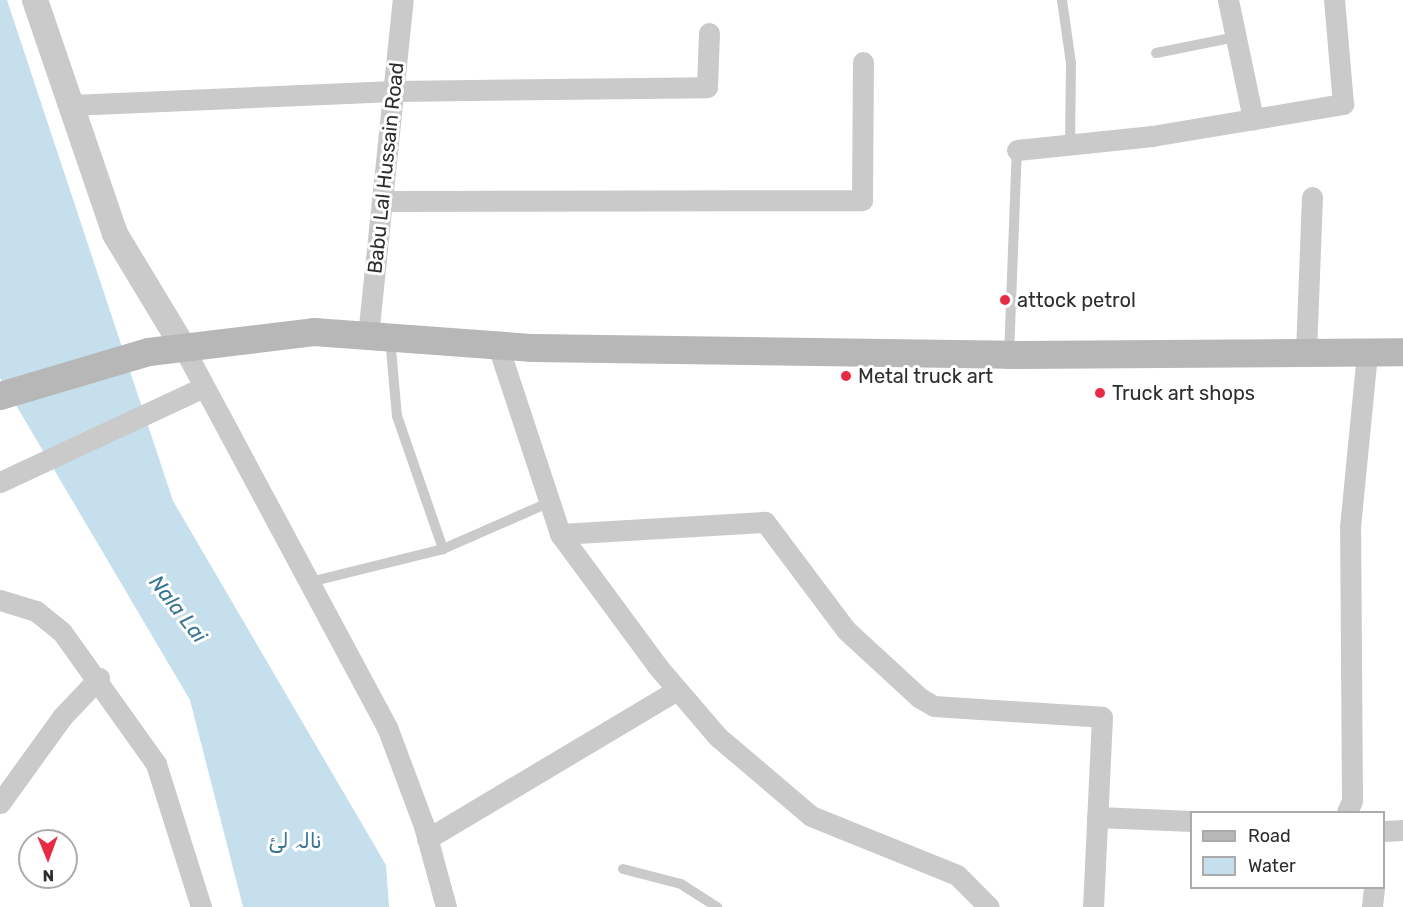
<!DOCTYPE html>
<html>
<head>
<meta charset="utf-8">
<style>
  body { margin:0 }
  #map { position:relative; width:1403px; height:907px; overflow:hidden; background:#fff; font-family:Rubik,"Noto Naskh Arabic",sans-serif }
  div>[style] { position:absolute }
  .water>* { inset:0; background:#c5dfec }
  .service>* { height:10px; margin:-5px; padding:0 5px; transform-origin:5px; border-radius:5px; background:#cacaca }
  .minor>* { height:21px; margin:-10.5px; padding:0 10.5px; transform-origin:10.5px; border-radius:10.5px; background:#cacaca }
  .tertiary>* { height:26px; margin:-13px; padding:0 13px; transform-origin:13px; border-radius:13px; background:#cacaca }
  .secondary>* { height:28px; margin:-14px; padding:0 14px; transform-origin:14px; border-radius:14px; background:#b7b7b7 }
  .dots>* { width:16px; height:16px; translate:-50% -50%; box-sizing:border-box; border:3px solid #fff; border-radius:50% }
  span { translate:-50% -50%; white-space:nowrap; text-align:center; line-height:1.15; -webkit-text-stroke:6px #fff; paint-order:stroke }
  .street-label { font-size:20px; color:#2d2d2d }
  .poi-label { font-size:20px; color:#2d2d2d }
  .left { translate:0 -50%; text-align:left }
  .water-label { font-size:21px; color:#397491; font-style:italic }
  .legend { position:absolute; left:1190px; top:811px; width:195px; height:78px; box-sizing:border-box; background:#fff; border:2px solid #ababab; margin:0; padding:8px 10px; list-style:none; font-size:18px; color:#2d2d2d }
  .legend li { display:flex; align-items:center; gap:12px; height:30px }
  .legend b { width:30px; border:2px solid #ababab }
  .north { position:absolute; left:18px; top:829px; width:60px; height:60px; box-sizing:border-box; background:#fff; border:2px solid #ababab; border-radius:50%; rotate:179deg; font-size:16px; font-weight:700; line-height:24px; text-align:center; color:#2d2d2d }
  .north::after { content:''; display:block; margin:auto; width:21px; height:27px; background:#e92a44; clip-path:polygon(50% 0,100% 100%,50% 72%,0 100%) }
</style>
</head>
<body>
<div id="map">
  <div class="water">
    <i style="clip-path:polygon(0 0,7px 0,173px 501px,386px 865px,389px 907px,243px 907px,190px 700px,0 378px)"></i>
  </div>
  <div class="service">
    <i style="left:1062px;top:0;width:64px;rotate:81.9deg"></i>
    <i style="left:1071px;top:63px;width:83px;rotate:90.7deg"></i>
    <i style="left:1156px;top:53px;width:82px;rotate:-11.3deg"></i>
    <i style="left:390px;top:338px;width:78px;rotate:84.9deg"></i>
    <i style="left:397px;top:416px;width:141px;rotate:70.9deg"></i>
    <i style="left:1009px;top:355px;width:205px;rotate:-87.8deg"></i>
    <i style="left:306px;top:583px;width:141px;rotate:-13.9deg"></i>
    <i style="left:443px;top:549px;width:117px;rotate:-23.7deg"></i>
    <i style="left:623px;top:869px;width:60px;rotate:14.5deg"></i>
    <i style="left:681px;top:884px;width:43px;rotate:32.6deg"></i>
  </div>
  <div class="minor">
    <i style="left:1228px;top:0;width:122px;rotate:78.1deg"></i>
    <i style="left:71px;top:105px;width:323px;rotate:-2.5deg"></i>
    <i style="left:394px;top:91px;width:313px;rotate:-0.7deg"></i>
    <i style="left:707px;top:87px;width:54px;rotate:-87.9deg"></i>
    <i style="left:1017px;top:150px;width:136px;rotate:-5.9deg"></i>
    <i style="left:1152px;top:136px;width:194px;rotate:-9.5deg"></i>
    <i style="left:1343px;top:104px;width:104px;rotate:-94.9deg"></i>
    <i style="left:382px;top:201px;width:480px;rotate:-0.1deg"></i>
    <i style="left:862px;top:200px;width:138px;rotate:-89.6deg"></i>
    <i style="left:368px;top:336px;width:338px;rotate:-84.1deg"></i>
    <i style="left:182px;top:345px;width:434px;rotate:61.8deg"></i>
    <i style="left:387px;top:727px;width:106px;rotate:69.5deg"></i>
    <i style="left:424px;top:826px;width:84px;rotate:74.8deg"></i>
    <i style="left:498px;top:346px;width:198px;rotate:71.7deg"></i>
    <i style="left:560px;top:534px;width:205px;rotate:-3.4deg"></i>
    <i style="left:765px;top:522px;width:135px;rotate:53.1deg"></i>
    <i style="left:846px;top:630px;width:100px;rotate:42.6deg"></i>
    <i style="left:920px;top:698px;width:16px;rotate:30deg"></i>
    <i style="left:934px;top:706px;width:168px;rotate:3.7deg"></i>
    <i style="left:1102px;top:717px;width:190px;rotate:92.7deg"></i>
    <i style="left:1306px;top:353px;width:156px;rotate:-87.8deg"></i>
    <i style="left:0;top:482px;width:223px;rotate:-25deg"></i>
    <i style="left:560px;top:534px;width:165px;rotate:53.6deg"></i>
    <i style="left:658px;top:667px;width:92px;rotate:49.4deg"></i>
    <i style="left:718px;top:737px;width:122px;rotate:40.3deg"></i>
    <i style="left:811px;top:816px;width:157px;rotate:22deg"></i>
    <i style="left:957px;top:875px;width:45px;rotate:45deg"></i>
    <i style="left:0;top:600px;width:38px;rotate:17deg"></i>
    <i style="left:36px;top:611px;width:33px;rotate:39deg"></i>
    <i style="left:62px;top:632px;width:162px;rotate:54.5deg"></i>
    <i style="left:156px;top:764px;width:150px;rotate:72.5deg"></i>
    <i style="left:0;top:803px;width:106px;rotate:-54.2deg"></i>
    <i style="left:62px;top:717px;width:54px;rotate:-46.5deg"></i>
    <i style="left:1347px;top:812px;width:12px;rotate:-66deg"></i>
    <i style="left:1352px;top:801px;width:274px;rotate:-90.4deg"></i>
    <i style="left:1350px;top:527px;width:175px;rotate:-84.4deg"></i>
    <i style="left:1097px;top:817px;width:95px;rotate:2.4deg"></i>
    <i style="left:1384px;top:831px;width:19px;rotate:-3deg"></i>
    <i style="left:427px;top:839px;width:291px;rotate:-30.8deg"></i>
    <i style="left:1372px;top:907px;width:19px;rotate:-84deg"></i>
  </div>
  <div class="tertiary">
    <i style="left:35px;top:0;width:247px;rotate:71.1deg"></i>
    <i style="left:115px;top:234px;width:130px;rotate:58.9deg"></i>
  </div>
  <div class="secondary">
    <i style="left:0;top:396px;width:155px;rotate:-16.5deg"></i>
    <i style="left:149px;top:352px;width:166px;rotate:-6.9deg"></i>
    <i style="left:314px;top:332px;width:220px;rotate:4.2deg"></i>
    <i style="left:533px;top:348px;width:476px;rotate:0.8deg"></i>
    <i style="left:1009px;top:355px;width:394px;rotate:-0.4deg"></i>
  </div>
  <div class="dots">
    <i style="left:1005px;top:300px;background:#e92a44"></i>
    <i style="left:846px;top:376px;background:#e92a44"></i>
    <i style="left:1100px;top:393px;background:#e92a44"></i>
  </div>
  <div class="street-label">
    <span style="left:386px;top:168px;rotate:-84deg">Babu Lal Hussain Road</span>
  </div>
  <div class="poi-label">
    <span class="left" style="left:1017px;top:300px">attock petrol</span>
    <span class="left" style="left:858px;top:376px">Metal truck art</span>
    <span class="left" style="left:1112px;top:393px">Truck art shops</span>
  </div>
  <div class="water-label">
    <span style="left:178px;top:609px;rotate:52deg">Nala Lai</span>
    <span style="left:295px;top:841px">نالہ لئ</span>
  </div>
  <ul class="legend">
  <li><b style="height:8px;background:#b7b7b7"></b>Road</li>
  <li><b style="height:16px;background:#c5dfec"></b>Water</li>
  </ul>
  <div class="north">N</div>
</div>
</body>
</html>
